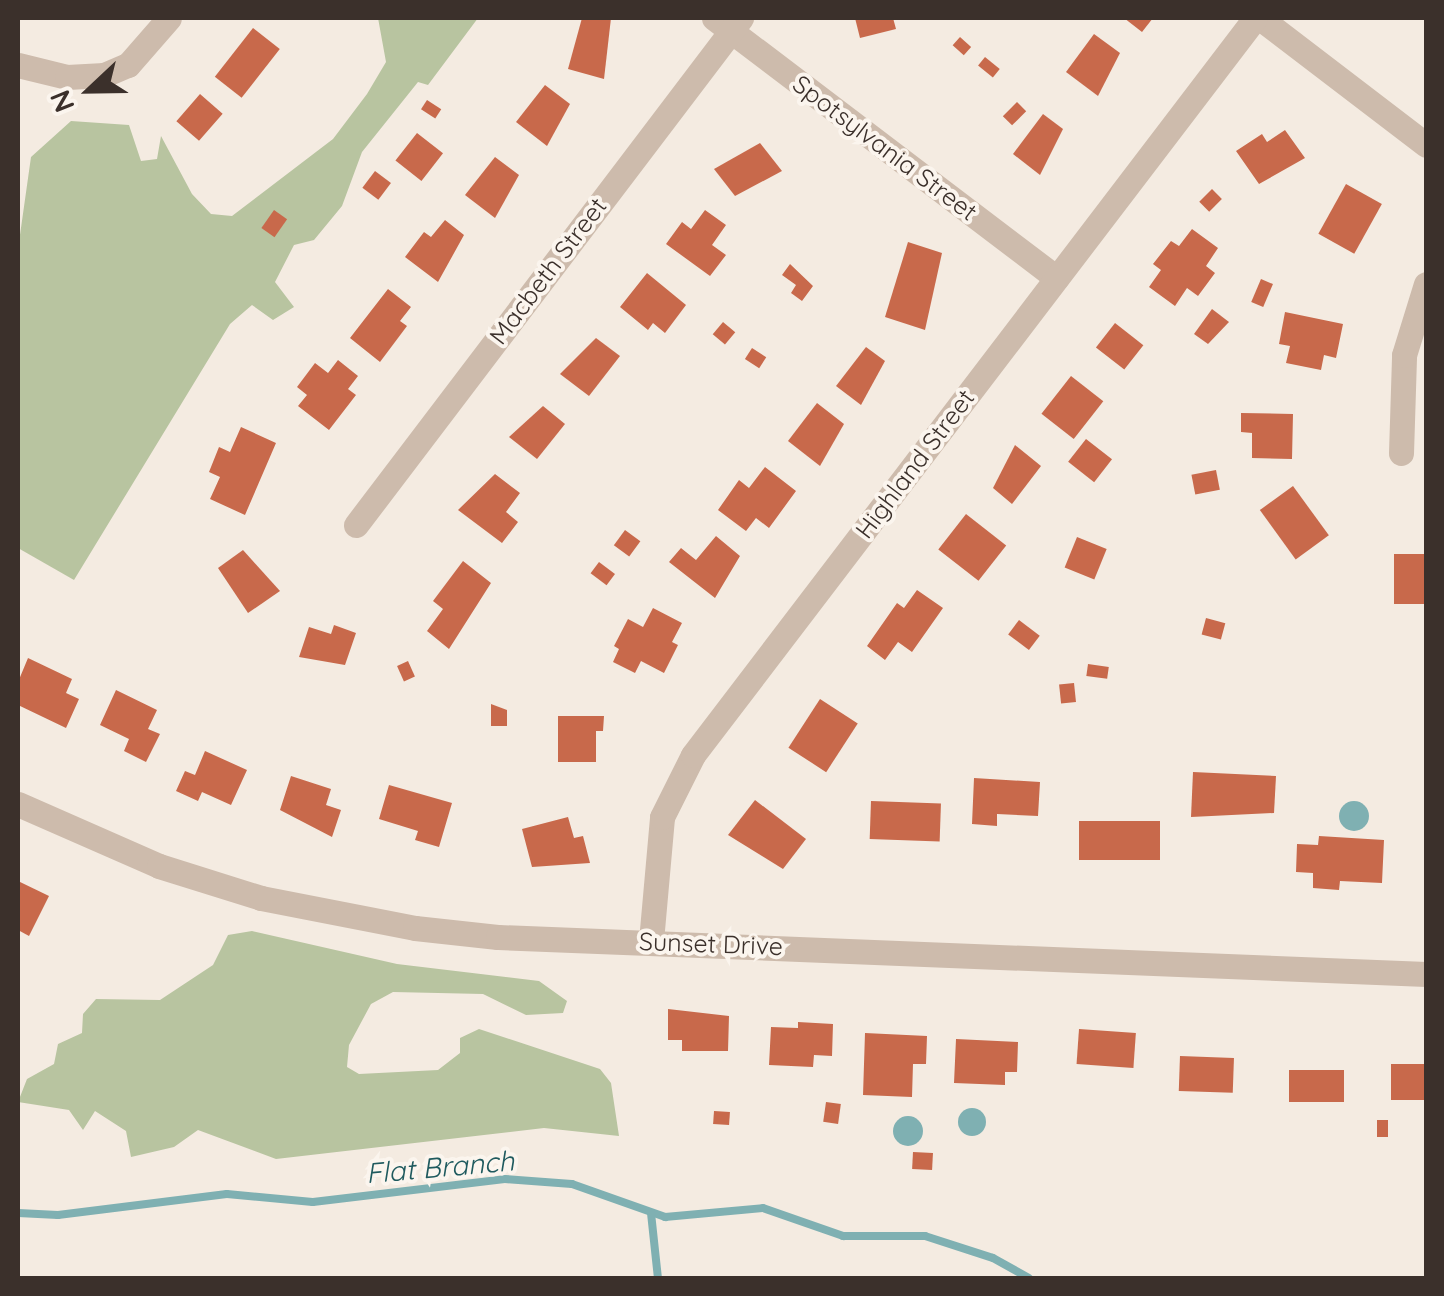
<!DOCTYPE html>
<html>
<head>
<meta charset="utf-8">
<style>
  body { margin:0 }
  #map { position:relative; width:1444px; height:1296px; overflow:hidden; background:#f4ebe1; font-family:Quicksand,sans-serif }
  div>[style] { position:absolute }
  .green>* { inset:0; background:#b8c4a0 }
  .water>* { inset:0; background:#7fb0b2 }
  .round { border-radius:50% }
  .stream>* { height:8px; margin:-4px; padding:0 4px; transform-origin:4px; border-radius:4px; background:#7fb0b2 }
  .building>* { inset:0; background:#c8694b; transform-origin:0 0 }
  .minor>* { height:25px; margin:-12.5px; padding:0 12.5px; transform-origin:12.5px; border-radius:12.5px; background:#cdbbac }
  span { translate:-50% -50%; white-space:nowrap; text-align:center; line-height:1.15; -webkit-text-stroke:8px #fbf5ee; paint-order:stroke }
  .street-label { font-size:25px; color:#3b302b }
  .water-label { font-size:28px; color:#1f5a5e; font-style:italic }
  .frame { position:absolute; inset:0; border:20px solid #3b302b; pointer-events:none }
  .north { position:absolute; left:40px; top:40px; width:100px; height:100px; -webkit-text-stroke:8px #fbf5ee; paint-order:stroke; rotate:248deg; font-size:28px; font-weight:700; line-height:40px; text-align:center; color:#3b302b }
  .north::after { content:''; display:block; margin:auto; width:35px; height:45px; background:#3b302b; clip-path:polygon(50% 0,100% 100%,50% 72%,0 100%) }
</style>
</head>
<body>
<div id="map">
  <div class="green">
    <i style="clip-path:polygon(378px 18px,478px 18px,428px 85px,418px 82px,362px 152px,342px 206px,314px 240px,294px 245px,275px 282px,294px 307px,273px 320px,252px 305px,230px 324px,74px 580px,18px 548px,18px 249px,31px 157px,71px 121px,129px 125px,141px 161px,157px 159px,161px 136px,192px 194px,211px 214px,232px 216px,333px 139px,367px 94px,386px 62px)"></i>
    <i style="clip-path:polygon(252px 931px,397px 964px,539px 981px,567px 1001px,563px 1013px,526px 1015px,483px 994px,393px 992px,371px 1004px,349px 1045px,347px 1067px,359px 1074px,438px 1070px,460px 1053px,460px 1038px,479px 1029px,600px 1069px,611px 1083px,619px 1136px,544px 1128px,276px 1159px,198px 1130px,174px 1147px,131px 1157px,126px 1131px,95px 1111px,83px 1130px,69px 1110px,18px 1102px,27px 1079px,54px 1064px,58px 1044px,82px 1033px,83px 1014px,96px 999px,160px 1000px,213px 965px,228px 935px)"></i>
  </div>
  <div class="water">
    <i class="round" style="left:1339px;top:801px;width:30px;height:30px"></i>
    <i class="round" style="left:958px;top:1108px;width:28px;height:28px"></i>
    <i class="round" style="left:893px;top:1116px;width:30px;height:30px"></i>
  </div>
  <div class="stream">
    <i style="left:18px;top:1213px;width:40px;rotate:2.9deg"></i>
    <i style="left:58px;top:1215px;width:170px;rotate:-7.1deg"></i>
    <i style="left:227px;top:1194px;width:86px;rotate:5.3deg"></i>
    <i style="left:313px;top:1202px;width:193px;rotate:-6.8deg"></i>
    <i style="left:505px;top:1179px;width:67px;rotate:4.3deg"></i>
    <i style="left:572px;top:1184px;width:99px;rotate:19.5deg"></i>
    <i style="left:665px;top:1217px;width:98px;rotate:-5.2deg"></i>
    <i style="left:763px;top:1208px;width:85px;rotate:19.3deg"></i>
    <i style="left:843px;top:1236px;width:82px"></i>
    <i style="left:925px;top:1236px;width:71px;rotate:17.9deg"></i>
    <i style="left:993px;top:1258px;width:41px;rotate:29.1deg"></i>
    <i style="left:651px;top:1213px;width:65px;rotate:83.9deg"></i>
  </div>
  <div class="building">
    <i style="clip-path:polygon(582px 18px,611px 18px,604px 79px,568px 69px)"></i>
    <i style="clip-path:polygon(855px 18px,893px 18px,896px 29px,860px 38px)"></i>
    <i style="clip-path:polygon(1124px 18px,1153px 18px,1142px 32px)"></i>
    <i style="left:253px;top:28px;width:34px;height:62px;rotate:38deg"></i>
    <i style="clip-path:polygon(1094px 34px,1120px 53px,1098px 96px,1066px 72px)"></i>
    <i style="left:960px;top:37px;width:15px;height:11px;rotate:42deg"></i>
    <i style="left:985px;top:57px;width:19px;height:11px;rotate:39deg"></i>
    <i style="clip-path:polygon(545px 85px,570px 104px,547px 146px,516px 122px)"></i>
    <i style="left:200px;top:94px;width:30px;height:36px;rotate:41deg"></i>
    <i style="left:427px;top:100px;width:17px;height:11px;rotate:33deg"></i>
    <i style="left:1017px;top:102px;width:13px;height:20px;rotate:45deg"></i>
    <i style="clip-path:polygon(1043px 114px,1063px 129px,1040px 175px,1013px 154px)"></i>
    <i style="clip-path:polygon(1285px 130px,1305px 158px,1259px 184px,1236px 151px,1262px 134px,1267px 142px)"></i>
    <i style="left:417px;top:133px;width:33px;height:35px;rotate:38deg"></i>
    <i style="clip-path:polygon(760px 143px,782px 171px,735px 196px,714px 169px)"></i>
    <i style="clip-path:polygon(495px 157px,519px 175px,495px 218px,465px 195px)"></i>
    <i style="left:375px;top:171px;width:20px;height:21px;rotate:37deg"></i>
    <i style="left:1346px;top:184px;width:41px;height:57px;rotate:29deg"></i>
    <i style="left:1212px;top:189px;width:14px;height:18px;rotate:45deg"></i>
    <i style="left:274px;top:210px;width:16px;height:22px;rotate:35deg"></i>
    <i style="clip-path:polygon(705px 210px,726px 225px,712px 245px,726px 255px,710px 276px,666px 244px,682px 222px,691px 229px)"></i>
    <i style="clip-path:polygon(445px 220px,464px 235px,438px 282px,405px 257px,424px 232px,431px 237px)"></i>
    <i style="clip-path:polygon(1192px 229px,1218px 248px,1206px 266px,1215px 273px,1198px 296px,1187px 288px,1175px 306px,1149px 287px,1161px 270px,1153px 264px,1171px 241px,1179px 246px)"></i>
    <i style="clip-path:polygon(908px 242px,942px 253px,925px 330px,885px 317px)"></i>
    <i style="clip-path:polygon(790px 264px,813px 286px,802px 301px,791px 293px,796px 285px,782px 275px)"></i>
    <i style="clip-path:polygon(647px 273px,686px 305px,665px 333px,653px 323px,648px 330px,620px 307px)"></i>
    <i style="left:1261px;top:279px;width:13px;height:25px;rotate:23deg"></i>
    <i style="clip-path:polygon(388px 289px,411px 307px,400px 321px,407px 326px,380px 362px,350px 338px)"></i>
    <i style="clip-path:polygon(1212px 309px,1229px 322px,1208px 344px,1194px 334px)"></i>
    <i style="clip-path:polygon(1285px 312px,1343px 324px,1336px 358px,1324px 355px,1321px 370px,1286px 363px,1290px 346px,1279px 344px)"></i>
    <i style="left:723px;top:322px;width:16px;height:16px;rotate:40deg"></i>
    <i style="left:1115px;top:323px;width:36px;height:31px;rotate:38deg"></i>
    <i style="clip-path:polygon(596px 338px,620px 356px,589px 396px,560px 374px)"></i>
    <i style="clip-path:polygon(866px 347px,885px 361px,861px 405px,836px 386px)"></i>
    <i style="left:752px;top:348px;width:17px;height:13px;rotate:33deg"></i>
    <i style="clip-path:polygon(338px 360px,358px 376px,348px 389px,356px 395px,329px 430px,298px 406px,307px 395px,297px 387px,315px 363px,328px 373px)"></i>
    <i style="left:1071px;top:376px;width:41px;height:48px;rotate:38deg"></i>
    <i style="clip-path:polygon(817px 403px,844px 424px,820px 466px,788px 441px)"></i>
    <i style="clip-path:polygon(543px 406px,565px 424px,537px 459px,509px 437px)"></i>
    <i style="clip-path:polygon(1241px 413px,1293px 414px,1292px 459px,1252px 458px,1252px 433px,1241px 432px)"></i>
    <i style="clip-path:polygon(241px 427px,276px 443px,245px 515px,210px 499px,220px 477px,209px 472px,219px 447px,230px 452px)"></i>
    <i style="left:1086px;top:439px;width:33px;height:29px;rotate:38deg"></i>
    <i style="clip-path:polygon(1015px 445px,1041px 466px,1012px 504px,993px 488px)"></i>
    <i style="clip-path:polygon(765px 467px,796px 491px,769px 528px,756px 518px,746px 531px,718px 510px,739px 480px,749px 488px)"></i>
    <i style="left:1216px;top:470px;width:20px;height:25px;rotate:79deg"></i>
    <i style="clip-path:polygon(495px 474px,520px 493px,506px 512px,518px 522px,502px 543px,458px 510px)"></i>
    <i style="left:1293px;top:486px;width:61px;height:41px;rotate:54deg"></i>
    <i style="left:966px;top:514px;width:51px;height:45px;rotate:38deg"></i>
    <i style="left:625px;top:530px;width:19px;height:19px;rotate:36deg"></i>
    <i style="clip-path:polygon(716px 536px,740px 556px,715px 598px,669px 562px,681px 548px,696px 560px)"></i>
    <i style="left:1077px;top:537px;width:32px;height:33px;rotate:22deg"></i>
    <i style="clip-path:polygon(243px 550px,280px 591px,248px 613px,218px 568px)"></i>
    <i style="left:1426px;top:554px;width:50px;height:32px;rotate:90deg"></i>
    <i style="clip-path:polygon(463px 561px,491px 583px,449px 649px,427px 631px,443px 609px,433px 601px)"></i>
    <i style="left:599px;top:562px;width:20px;height:14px;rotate:37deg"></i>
    <i style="clip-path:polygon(917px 590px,943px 608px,912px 652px,898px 642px,885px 660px,867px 646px,897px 603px,904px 608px)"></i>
    <i style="clip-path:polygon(653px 608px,682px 623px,672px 642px,678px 645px,664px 673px,641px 661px,635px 673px,613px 662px,619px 649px,614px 646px,628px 619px,643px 627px)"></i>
    <i style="left:1206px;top:618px;width:20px;height:17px;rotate:15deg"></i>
    <i style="left:1019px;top:620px;width:26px;height:18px;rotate:37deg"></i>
    <i style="clip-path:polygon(334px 625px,356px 633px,345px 665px,299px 657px,309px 627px,331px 634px)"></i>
    <i style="clip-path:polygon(28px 658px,72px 679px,66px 693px,79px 699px,66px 728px,18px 705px,18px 682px)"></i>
    <i style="left:408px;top:661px;width:17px;height:12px;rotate:66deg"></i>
    <i style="left:1088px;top:664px;width:21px;height:12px;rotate:8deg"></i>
    <i style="left:1074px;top:683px;width:19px;height:15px;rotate:84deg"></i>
    <i style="clip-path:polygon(116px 690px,157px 710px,148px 729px,160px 734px,146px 762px,124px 751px,129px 739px,100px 725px)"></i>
    <i style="left:820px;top:699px;width:45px;height:58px;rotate:33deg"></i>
    <i style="clip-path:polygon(491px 704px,507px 710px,507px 726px,491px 726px)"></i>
    <i style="clip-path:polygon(558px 716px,604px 716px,603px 731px,596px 731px,596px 762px,558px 762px)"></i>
    <i style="clip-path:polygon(205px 751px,247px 770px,231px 805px,202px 792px,198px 801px,176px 791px,185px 771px,195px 775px)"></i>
    <i style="clip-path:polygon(1193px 772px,1276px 776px,1274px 813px,1191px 817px)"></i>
    <i style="clip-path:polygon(291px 776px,331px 789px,326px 805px,341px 810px,332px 837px,280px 810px)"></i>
    <i style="clip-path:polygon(974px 778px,1040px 782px,1038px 816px,997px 814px,997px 826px,972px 824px)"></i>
    <i style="clip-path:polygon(389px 785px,452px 803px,439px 847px,415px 840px,418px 831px,379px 819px)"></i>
    <i style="clip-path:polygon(755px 800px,806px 839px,783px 869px,728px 835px)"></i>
    <i style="left:871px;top:801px;width:70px;height:38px;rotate:2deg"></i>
    <i style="clip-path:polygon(568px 817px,574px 838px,583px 836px,590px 863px,532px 867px,522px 829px)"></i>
    <i style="left:1079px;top:821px;width:81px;height:39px"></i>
    <i style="clip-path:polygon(1319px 836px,1384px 840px,1382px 883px,1340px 881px,1339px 890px,1313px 888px,1313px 873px,1296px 872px,1297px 844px,1318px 845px)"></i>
    <i style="clip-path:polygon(18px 881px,49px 896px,29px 936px,18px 930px)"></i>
    <i style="clip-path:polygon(668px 1009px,729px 1016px,728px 1051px,682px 1051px,682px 1040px,668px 1040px)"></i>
    <i style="clip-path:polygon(798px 1022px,833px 1024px,832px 1056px,814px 1055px,813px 1067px,769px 1065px,771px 1027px,798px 1028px)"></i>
    <i style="left:1079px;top:1029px;width:57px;height:35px;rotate:4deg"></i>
    <i style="clip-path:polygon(865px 1033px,927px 1036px,926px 1064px,913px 1064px,912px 1097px,863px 1095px)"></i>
    <i style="clip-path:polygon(956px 1039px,1018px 1042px,1017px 1072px,1005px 1072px,1005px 1085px,954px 1083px)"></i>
    <i style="left:1180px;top:1056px;width:54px;height:35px;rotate:2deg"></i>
    <i style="left:1426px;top:1064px;width:36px;height:35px;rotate:90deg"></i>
    <i style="left:1289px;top:1070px;width:55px;height:32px"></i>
    <i style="left:826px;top:1102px;width:15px;height:20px;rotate:8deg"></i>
    <i style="left:714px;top:1111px;width:16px;height:13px;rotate:4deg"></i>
    <i style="left:1377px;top:1120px;width:11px;height:17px"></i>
    <i style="left:913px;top:1152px;width:20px;height:17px;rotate:3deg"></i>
  </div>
  <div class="minor">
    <i style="left:714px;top:18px;width:430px;rotate:37.2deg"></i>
    <i style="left:1260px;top:18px;width:209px;rotate:37.4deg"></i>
    <i style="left:18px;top:65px;width:50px;rotate:13.8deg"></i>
    <i style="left:67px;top:77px;width:37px;rotate:-3deg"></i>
    <i style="left:104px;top:75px;width:26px;rotate:-23deg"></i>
    <i style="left:128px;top:65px;width:62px;rotate:-48.9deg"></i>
    <i style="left:1401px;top:453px;width:98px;rotate:-88.2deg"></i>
    <i style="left:1404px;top:355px;width:74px;rotate:-72.8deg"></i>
    <i style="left:356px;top:525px;width:637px;rotate:-52.79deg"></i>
    <i style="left:18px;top:804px;width:154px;rotate:23.7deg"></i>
    <i style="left:159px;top:866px;width:107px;rotate:17.4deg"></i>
    <i style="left:261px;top:898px;width:157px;rotate:11deg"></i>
    <i style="left:415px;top:928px;width:83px;rotate:6.2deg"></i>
    <i style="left:498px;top:937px;width:929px;rotate:2.28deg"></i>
    <i style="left:651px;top:941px;width:124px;rotate:-84.9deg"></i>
    <i style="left:662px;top:817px;width:69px;rotate:-63.4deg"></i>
    <i style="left:693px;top:755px;width:927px;rotate:-52.67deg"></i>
  </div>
  <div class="street-label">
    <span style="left:885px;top:148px;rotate:37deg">Spotsylvania Street</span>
    <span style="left:548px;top:271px;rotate:-53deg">Macbeth Street</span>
    <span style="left:915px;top:464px;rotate:-53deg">Highland Street</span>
    <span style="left:711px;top:944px;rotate:2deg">Sunset Drive</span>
  </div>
  <div class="water-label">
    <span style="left:440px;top:1167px;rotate:-5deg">Flat Branch</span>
  </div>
  <div class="frame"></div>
  <div class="north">N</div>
</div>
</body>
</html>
